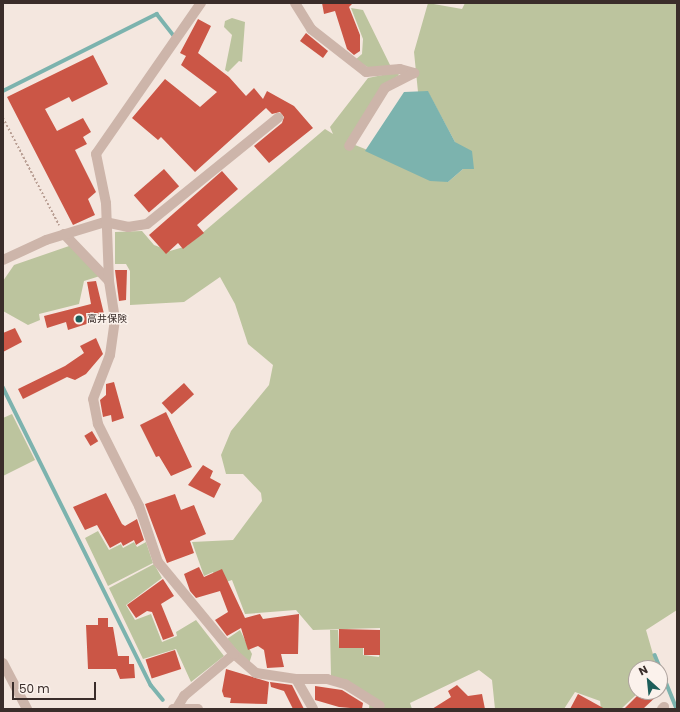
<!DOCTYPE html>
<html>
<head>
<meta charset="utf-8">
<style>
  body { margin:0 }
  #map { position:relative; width:680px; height:712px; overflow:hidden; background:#f4e7df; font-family:Poppins,"Noto Sans JP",sans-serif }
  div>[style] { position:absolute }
  .green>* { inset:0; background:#bcc49e }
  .water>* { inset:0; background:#7cb3ae }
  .stream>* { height:3.5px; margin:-1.75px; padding:0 1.75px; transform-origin:1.75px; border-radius:1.75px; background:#7cb3ae }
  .building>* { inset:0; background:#cb5646; transform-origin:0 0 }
  .path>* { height:2px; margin-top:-1px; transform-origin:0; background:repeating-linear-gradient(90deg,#b99f94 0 2px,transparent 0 4px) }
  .minor>* { height:10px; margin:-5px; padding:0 5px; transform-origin:5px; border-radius:5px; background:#cdb5aa }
  .dots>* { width:11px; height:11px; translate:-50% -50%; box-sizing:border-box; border:2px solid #fbf2ec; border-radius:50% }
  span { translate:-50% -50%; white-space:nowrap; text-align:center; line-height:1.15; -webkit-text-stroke:3px #fbf2ec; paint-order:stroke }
  .poi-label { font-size:10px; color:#3a2d2a }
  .left { translate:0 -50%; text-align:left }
  .frame { position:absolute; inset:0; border:4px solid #3a2d2a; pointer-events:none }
  .north { position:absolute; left:628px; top:660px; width:40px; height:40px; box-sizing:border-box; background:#fbf2ec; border:1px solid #aea39e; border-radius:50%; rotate:333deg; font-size:11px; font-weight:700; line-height:16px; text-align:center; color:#3a2d2a }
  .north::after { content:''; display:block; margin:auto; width:14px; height:18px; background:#1d5e5a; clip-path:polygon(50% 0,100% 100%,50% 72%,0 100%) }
  .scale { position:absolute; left:12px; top:682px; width:84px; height:18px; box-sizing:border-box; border:2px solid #3a2d2a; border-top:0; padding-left:5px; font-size:12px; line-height:14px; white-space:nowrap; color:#3a2d2a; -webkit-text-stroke:3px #fbf2ec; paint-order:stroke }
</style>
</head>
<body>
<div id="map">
  <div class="green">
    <i style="clip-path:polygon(428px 3px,462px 9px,465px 3px,677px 3px,677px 610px,646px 630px,657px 668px,636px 668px,636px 692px,639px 692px,621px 709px,601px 709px,600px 701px,575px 692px,564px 709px,495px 709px,492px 680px,479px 670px,410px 703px,412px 709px,369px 709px,370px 698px,331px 676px,330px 630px,338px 630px,339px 648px,363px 647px,363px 655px,379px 657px,380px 628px,313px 630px,296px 610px,245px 614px,232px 580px,218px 585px,213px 572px,204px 576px,192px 542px,233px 540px,262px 501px,261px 493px,243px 474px,226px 474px,221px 455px,231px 431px,269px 385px,273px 365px,248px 344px,235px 304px,220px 277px,184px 302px,130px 305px,130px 271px,126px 264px,115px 264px,115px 232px,142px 231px,154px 245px,170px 251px,187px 246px,325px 129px,333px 134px,330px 127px,368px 78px,397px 72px,399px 75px,384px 86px,350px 143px,448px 182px,463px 169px,455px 142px,428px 92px,418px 92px,414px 52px)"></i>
    <i style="clip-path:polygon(351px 8px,363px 10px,391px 67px,371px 69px,355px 60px,362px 54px,363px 39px)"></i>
    <i style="clip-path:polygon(232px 18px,245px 22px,242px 62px,239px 61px,228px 72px,225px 70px,232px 35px,224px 27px,225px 21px)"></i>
    <i style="clip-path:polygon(72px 245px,100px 276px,84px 281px,79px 304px,39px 314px,40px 320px,28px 325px,3px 311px,3px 281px,14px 265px)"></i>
    <i style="clip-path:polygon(12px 414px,35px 460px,3px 476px,3px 418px)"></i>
    <i style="clip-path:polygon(98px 531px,109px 550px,121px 544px,123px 548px,134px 542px,137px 547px,146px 542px,153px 563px,108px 586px,85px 538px)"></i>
    <i style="clip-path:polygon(154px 564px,162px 578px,126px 605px,135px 620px,151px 614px,162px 642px,177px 636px,176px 632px,196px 620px,224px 656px,191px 682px,176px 649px,143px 659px,109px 588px)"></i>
    <i style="clip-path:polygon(240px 630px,252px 654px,249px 664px,227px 639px)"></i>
  </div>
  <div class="water">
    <i style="clip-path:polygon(428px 91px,455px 142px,472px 151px,474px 169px,463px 169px,448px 182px,430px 181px,365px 151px,404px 92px)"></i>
  </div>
  <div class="stream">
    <i style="left:3px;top:91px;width:172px;rotate:-26.6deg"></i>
    <i style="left:157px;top:14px;width:28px;rotate:52deg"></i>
    <i style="left:3px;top:387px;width:333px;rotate:63.6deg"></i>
    <i style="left:151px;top:685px;width:19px;rotate:51deg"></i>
    <i style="left:655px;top:655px;width:58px;rotate:67.8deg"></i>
  </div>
  <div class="building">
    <i style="clip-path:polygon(322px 3px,353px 3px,349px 7px,360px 35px,360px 51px,354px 55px,347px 49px,335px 11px,324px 14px)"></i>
    <i style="clip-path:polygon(198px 19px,211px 26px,198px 53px,229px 77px,246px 96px,254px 88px,263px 99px,267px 91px,294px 106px,313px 128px,269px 163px,254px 146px,282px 123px,284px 117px,280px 112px,272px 114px,266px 108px,195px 172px,161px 137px,158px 140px,132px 118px,165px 79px,200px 107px,217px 92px,181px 65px,186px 56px,180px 53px)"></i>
    <i style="clip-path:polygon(306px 33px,328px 51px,323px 58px,300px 41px)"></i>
    <i style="clip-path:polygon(93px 55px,108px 84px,72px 102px,69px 97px,45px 109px,57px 131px,83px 118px,91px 132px,83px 137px,87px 144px,75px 150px,96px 192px,88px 199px,95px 215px,73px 225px,7px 97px)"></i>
    <i style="left:164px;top:169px;width:23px;height:40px;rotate:49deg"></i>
    <i style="clip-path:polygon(222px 171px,238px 189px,197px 225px,204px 233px,183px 249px,178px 243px,166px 254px,149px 235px)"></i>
    <i style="clip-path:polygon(115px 270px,127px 270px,126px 300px,119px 301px)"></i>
    <i style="clip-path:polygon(96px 281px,105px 318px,68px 330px,66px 322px,47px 328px,44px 316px,91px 304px,87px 282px)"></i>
    <i style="clip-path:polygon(15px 328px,22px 342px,3px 352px,3px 333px)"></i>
    <i style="clip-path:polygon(96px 338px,103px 354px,86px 374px,75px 380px,67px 377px,23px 399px,18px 389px,65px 366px,84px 353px,80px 346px)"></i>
    <i style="clip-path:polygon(114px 382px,124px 418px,112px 422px,111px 415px,103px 417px,100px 400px,106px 395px,106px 384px)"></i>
    <i style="left:184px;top:383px;width:15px;height:30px;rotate:48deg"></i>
    <i style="clip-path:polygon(166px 412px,192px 467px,171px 476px,159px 456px,156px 457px,140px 425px)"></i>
    <i style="left:92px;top:431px;width:12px;height:9px;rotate:59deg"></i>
    <i style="clip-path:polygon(203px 465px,213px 471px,210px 478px,221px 484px,214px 498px,188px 485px)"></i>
    <i style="clip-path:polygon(106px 493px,122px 524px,125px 526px,137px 519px,144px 540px,136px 545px,134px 540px,123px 546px,121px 542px,110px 548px,97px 525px,85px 530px,73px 507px)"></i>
    <i style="clip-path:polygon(175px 494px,181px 510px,194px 505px,206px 534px,190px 541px,194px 553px,167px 563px,145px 504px)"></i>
    <i style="clip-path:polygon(199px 567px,204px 577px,222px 569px,245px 618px,260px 614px,263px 619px,299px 614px,298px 654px,281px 654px,284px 667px,267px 668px,264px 650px,258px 646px,248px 650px,241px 628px,227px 636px,215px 620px,228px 612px,220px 591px,196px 598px,190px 591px,184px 574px)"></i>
    <i style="clip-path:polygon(163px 579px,174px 596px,161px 604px,174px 636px,163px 640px,152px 612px,147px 611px,136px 618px,127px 605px)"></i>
    <i style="clip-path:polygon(98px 618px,108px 618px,108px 627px,113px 627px,118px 656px,129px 656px,129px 664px,134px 664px,135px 678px,120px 679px,116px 669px,88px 669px,86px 625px,98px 625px)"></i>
    <i style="clip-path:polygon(339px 629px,380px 630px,380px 655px,364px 655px,364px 648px,339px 648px)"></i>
    <i style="left:175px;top:650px;width:20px;height:31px;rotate:72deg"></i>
    <i style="clip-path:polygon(226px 669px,269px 682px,267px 704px,230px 703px,231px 698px,224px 697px,222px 691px)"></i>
    <i style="clip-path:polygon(270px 682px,292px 685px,304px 709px,293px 709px,284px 691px,271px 687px)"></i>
    <i style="clip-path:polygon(457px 685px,468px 696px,482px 694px,485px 709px,432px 709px,451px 697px,448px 691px)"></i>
    <i style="clip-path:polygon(315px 686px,342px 690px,363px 703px,362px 709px,339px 707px,315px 700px)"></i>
    <i style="clip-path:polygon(641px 692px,661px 692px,643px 709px,624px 709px)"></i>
    <i style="clip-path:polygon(578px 694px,605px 709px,570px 709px)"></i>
  </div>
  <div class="path">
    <i style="left:3px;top:118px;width:121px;rotate:62.4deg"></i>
  </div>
  <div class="minor">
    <i style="left:295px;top:3px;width:31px;rotate:58deg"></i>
    <i style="left:311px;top:29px;width:70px;rotate:38deg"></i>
    <i style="left:366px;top:72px;width:34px;rotate:-5deg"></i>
    <i style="left:400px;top:69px;width:15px;rotate:16deg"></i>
    <i style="left:414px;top:73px;width:33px;rotate:153deg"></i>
    <i style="left:385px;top:88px;width:68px;rotate:121.8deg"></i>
    <i style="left:64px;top:234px;width:65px;rotate:46.2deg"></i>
    <i style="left:3px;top:260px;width:47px;rotate:-24.9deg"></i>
    <i style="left:46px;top:240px;width:62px;rotate:-17deg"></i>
    <i style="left:105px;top:222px;width:24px;rotate:12deg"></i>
    <i style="left:128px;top:227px;width:19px;rotate:-9deg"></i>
    <i style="left:147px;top:224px;width:169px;rotate:-39deg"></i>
    <i style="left:234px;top:654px;width:29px;rotate:41deg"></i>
    <i style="left:256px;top:673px;width:40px;rotate:8.5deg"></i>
    <i style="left:296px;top:679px;width:34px;rotate:60deg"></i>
    <i style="left:3px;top:663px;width:52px;rotate:62.4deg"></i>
    <i style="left:296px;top:679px;width:31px"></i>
    <i style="left:327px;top:679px;width:19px;rotate:16deg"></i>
    <i style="left:345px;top:684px;width:41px;rotate:32.2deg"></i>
    <i style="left:178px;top:706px;width:12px;rotate:-59deg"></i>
    <i style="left:184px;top:696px;width:65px;rotate:-40deg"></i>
    <i style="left:234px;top:654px;width:119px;rotate:-129.6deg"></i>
    <i style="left:158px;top:562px;width:59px;rotate:-108.7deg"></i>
    <i style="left:139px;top:506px;width:92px;rotate:-116.6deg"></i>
    <i style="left:98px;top:424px;width:25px;rotate:-101deg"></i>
    <i style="left:93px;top:399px;width:47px;rotate:-68.9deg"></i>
    <i style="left:110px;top:355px;width:36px;rotate:-82deg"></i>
    <i style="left:115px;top:319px;width:38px;rotate:-99deg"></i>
    <i style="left:109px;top:281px;width:78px;rotate:-92.2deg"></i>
    <i style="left:106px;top:203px;width:50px;rotate:-101.5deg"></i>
    <i style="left:96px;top:154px;width:184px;rotate:-55.2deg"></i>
    <i style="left:173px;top:709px;width:25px"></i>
    <i style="left:662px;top:709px;width:3px;rotate:-45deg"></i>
  </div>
  <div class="dots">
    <i style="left:79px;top:319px;background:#1d5e5a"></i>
  </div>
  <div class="poi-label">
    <span class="left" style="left:87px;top:319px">高井保険</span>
  </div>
  <div class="frame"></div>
  <div class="north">N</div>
  <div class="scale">50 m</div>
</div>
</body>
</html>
